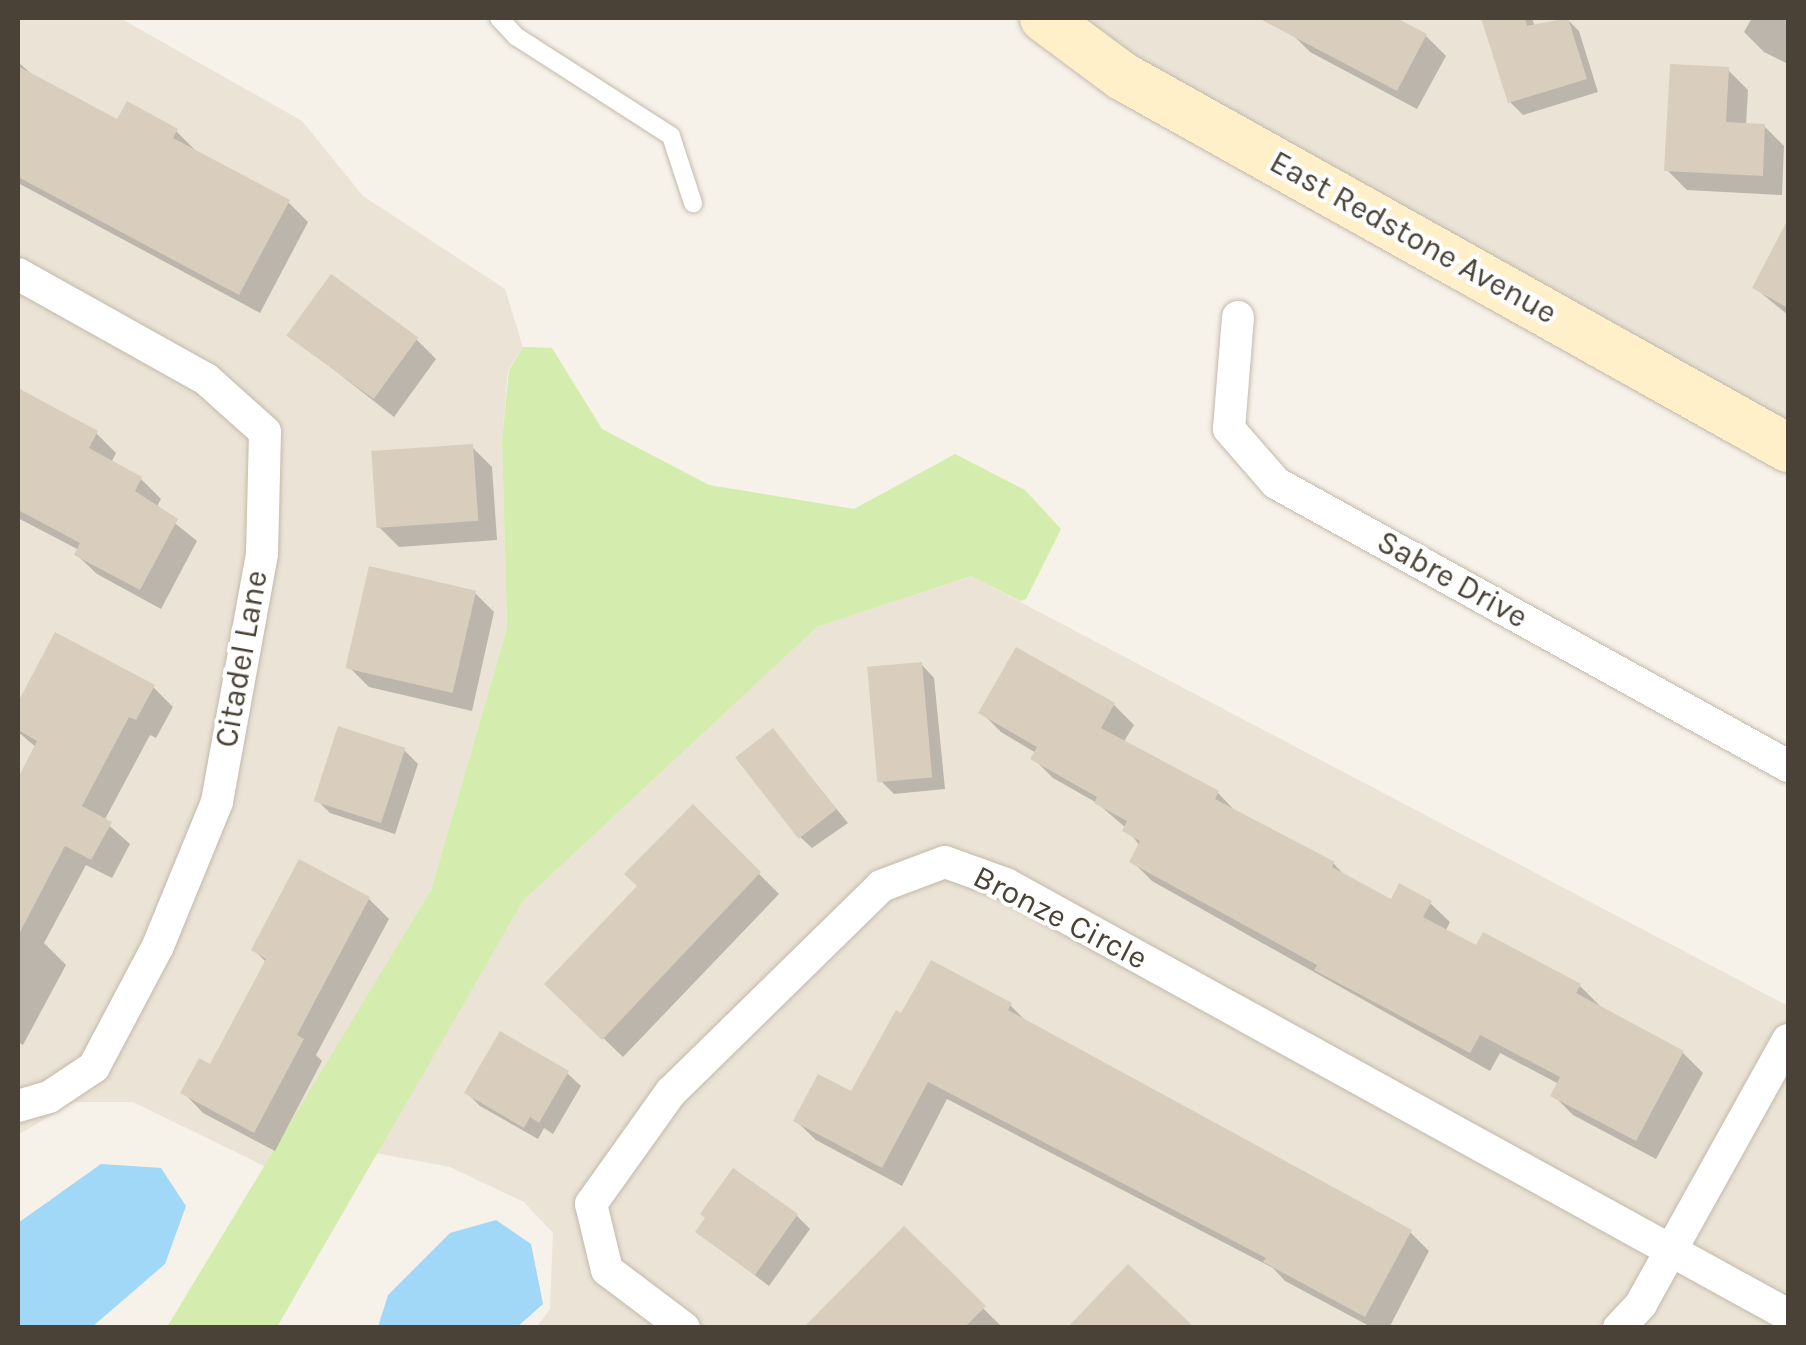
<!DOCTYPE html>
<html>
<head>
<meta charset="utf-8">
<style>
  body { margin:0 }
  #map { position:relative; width:1806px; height:1345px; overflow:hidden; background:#f6f1e9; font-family:Karla,sans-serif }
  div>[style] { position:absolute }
  .residential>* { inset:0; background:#eae3d6 }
  .green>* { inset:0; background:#d4edae }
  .water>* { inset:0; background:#a1d7f7 }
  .shadow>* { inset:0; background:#0003 }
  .building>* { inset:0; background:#d9cdbd; transform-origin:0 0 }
  .roads { filter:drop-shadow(0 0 2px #c2b9aa) drop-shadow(0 0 2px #c2b9aa) }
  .lane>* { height:18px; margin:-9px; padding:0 9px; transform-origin:9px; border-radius:9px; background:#fff }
  .street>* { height:32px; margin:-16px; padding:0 16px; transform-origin:16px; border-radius:16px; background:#fff }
  .secondary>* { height:48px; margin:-24px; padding:0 24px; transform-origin:24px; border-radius:24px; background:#fff0ca }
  span { translate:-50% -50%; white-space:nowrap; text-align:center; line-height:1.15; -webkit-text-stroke:8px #fff; paint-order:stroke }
  .street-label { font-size:32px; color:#4a4236 }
  .frame { position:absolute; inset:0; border:20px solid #4a4236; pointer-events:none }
</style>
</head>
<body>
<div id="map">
  <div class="residential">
    <i style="clip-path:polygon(18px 18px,120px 18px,302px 121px,363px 196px,505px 289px,523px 347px,508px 370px,502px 440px,507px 628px,431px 890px,266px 1167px,133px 1102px,74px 1102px,18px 1135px)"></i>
    <i style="clip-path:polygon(1083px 18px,1788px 18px,1788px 421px,1134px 56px)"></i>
    <i style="clip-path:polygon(971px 576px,1788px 1006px,1788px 1327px,537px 1327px,550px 1309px,553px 1233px,524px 1202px,450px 1167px,376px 1153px,523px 901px,817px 627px)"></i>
  </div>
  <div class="green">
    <i style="clip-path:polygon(523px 347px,552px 348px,602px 429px,709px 485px,854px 509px,955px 454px,1025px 490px,1061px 529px,1026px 599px,1020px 601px,971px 576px,817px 627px,523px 901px,277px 1327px,167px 1327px,431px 890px,507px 628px,502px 440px,509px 370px)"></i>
  </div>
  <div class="water">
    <i style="clip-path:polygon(101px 1164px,161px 1168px,186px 1206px,165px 1264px,92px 1327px,18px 1327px,18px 1223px)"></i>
    <i style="clip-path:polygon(496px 1220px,531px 1244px,543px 1304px,517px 1327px,378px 1327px,388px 1295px,450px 1233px)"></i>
  </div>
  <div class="shadow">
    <i style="clip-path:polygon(1298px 18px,1391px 18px,1426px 36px,1446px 56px,1417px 109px,1310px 52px,1290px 32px)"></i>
    <i style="clip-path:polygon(1484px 18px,1532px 18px,1535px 27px,1566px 18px,1579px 31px,1598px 92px,1523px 115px,1510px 102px)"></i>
    <i style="clip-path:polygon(1752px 18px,1788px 18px,1788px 64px,1764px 52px,1744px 32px)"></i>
    <i style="clip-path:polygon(18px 62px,36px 78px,118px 122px,176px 131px,196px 151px,288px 202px,308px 222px,260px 313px,18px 183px)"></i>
    <i style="clip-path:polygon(1728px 70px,1748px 90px,1746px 125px,1764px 126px,1784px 146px,1782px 195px,1687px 190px,1667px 170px)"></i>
    <i style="clip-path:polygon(1782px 236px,1788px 240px,1788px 315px,1755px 288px)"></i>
    <i style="clip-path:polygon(290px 335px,416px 339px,436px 359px,394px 417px)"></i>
    <i style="clip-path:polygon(18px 390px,96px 433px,116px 453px,111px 463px,141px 479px,161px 499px,156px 508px,197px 541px,161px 609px,97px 574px,77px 555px,79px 550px,18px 518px)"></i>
    <i style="clip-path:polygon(472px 447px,492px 467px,497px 540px,399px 547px,379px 527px)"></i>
    <i style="clip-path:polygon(474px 592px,494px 612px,472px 711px,369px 687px,349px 667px)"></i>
    <i style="clip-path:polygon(56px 635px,153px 687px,173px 707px,156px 738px,150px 735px,104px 821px,130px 844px,112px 878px,86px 865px,44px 943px,66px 965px,23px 1045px,18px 1042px,18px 785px,37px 748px,18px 732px,18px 708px)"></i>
    <i style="clip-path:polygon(1017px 650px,1114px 705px,1134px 725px,1123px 743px,1218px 793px,1238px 814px,1334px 864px,1348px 879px,1392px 902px,1430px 903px,1450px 922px,1445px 932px,1477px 949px,1484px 935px,1580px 986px,1600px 1006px,1683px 1053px,1703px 1073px,1656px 1159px,1573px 1115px,1553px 1095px,1559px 1084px,1500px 1053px,1490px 1071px,1152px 881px,1132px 861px,1140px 846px,1126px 828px,1097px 803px,1053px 778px,1033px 758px,1036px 753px,1001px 732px,981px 712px)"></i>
    <i style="clip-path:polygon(921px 664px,934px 678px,945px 789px,894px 794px,881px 781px)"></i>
    <i style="clip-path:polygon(773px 731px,848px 823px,812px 848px,798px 835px)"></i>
    <i style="clip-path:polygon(404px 750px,418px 764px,395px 834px,330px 813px,317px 800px)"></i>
    <i style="clip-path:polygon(693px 808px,779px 894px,623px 1057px,547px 984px,641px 886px)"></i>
    <i style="clip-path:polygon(369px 899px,389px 919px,316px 1055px,322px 1061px,275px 1151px,203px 1113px,184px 1093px,211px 1067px,267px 963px,254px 950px)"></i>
    <i style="clip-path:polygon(1010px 1005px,1030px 1025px,1410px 1232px,1429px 1251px,1389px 1328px,1373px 1328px,1285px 1281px,1273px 1268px,947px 1099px,902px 1186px,816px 1140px,796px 1121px,852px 1095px,902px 1016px)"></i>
    <i style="clip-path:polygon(567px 1073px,581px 1086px,553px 1134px,544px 1128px,538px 1139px,480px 1106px,467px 1093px)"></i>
    <i style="clip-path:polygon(797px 1216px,810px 1229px,769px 1286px,698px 1232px)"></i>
    <i style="clip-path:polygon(904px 1230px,1003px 1328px,830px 1328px)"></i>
  </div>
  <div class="building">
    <i style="clip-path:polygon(1258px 18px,1396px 18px,1427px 34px,1397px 91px)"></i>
    <i style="clip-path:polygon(1481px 18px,1525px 18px,1527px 26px,1568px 18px,1587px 79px,1508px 103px)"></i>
    <i style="clip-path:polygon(1670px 64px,1729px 67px,1726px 122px,1765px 124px,1763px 176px,1664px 171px)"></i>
    <i style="clip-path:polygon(18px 66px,117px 119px,127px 101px,178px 129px,173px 138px,290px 200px,239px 295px,18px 177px)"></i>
    <i style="clip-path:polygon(1788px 219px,1788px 308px,1752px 288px)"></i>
    <i style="left:331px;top:274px;width:108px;height:76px;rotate:36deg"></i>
    <i style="clip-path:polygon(18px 388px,98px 431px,89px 448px,142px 477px,135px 491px,178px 519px,140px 590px,74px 555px,80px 543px,18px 510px)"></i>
    <i style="left:473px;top:444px;width:77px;height:102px;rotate:86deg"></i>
    <i style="left:369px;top:566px;width:110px;height:105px;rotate:13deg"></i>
    <i style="clip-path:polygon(55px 632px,155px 685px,136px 720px,129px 717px,82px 806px,112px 822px,91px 860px,65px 846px,18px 936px,18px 778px,37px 741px,18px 730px,18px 702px)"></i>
    <i style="clip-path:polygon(1016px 647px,1115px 703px,1101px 728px,1219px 791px,1215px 799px,1335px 862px,1332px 867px,1391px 899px,1399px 883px,1432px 901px,1423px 917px,1476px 945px,1483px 932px,1581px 984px,1576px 993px,1684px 1051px,1636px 1141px,1550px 1096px,1560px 1077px,1480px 1035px,1470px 1053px,1314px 970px,1317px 965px,1129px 862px,1140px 841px,1122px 831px,1127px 821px,1094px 803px,1097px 797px,1030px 759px,1037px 747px,978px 713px)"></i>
    <i style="left:922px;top:662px;width:116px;height:55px;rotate:85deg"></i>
    <i style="left:338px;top:726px;width:71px;height:79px;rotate:18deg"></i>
    <i style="left:773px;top:728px;width:103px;height:48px;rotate:52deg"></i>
    <i style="clip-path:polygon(693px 804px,761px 872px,602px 1040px,544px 984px,637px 886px,624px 874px)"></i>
    <i style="clip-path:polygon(299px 859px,370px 897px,297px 1035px,304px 1039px,254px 1133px,180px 1093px,199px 1058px,210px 1064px,266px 959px,251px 950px)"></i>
    <i style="clip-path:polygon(931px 960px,1012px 1003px,1008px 1010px,1412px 1230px,1365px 1317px,1263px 1262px,1266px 1258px,928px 1082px,882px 1168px,793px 1121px,818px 1074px,851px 1091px,896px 1010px,901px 1013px)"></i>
    <i style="clip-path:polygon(500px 1031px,569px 1071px,539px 1123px,530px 1117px,524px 1128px,464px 1093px)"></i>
    <i style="clip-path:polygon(733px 1168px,798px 1214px,755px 1275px,695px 1232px,705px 1218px,700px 1214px)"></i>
    <i style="clip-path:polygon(904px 1226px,986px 1306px,964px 1328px,803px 1328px)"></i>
    <i style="clip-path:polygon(1128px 1264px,1195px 1328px,1067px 1328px)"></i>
  </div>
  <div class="roads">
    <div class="lane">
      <i style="left:499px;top:18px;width:26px;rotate:47deg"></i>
      <i style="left:517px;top:37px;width:183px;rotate:32.7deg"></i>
      <i style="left:671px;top:136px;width:71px;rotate:71.8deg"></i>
    </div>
    <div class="street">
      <i style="left:18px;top:274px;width:215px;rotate:29.2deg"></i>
      <i style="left:206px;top:379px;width:79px;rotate:41.9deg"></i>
      <i style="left:265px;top:432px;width:122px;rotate:91.4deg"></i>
      <i style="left:262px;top:554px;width:252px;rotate:100.3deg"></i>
      <i style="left:217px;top:802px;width:156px;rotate:112.3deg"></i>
      <i style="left:158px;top:946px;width:137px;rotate:117.9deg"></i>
      <i style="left:94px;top:1067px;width:54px;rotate:146.3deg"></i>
      <i style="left:49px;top:1097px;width:32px;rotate:164deg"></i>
      <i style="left:1238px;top:317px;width:112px;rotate:94.6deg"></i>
      <i style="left:1229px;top:429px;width:72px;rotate:49deg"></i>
      <i style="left:1276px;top:483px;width:585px;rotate:28.93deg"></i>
      <i style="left:684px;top:1328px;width:96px;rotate:-143deg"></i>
      <i style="left:607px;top:1270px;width:68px;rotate:-103.6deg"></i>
      <i style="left:591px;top:1204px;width:138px;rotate:-54.5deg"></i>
      <i style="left:671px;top:1092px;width:294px;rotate:-44.4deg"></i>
      <i style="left:881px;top:886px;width:68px;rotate:-20.6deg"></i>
      <i style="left:945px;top:862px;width:65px;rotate:19.8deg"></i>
      <i style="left:1006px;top:884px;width:893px;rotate:28.86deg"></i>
      <i style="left:1619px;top:1328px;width:33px;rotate:-47deg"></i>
      <i style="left:1641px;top:1304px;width:302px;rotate:-60.9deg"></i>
    </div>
    <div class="secondary">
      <i style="left:1044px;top:18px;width:97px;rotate:36.6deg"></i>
      <i style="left:1122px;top:76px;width:763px;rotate:29.19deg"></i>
    </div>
  </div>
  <div class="street-label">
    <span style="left:1413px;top:238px;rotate:29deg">East Redstone Avenue</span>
    <span style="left:1452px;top:580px;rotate:29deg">Sabre Drive</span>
    <span style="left:242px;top:659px;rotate:-80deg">Citadel Lane</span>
    <span style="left:1060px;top:918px;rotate:27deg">Bronze Circle</span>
  </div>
  <div class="frame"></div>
</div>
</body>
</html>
